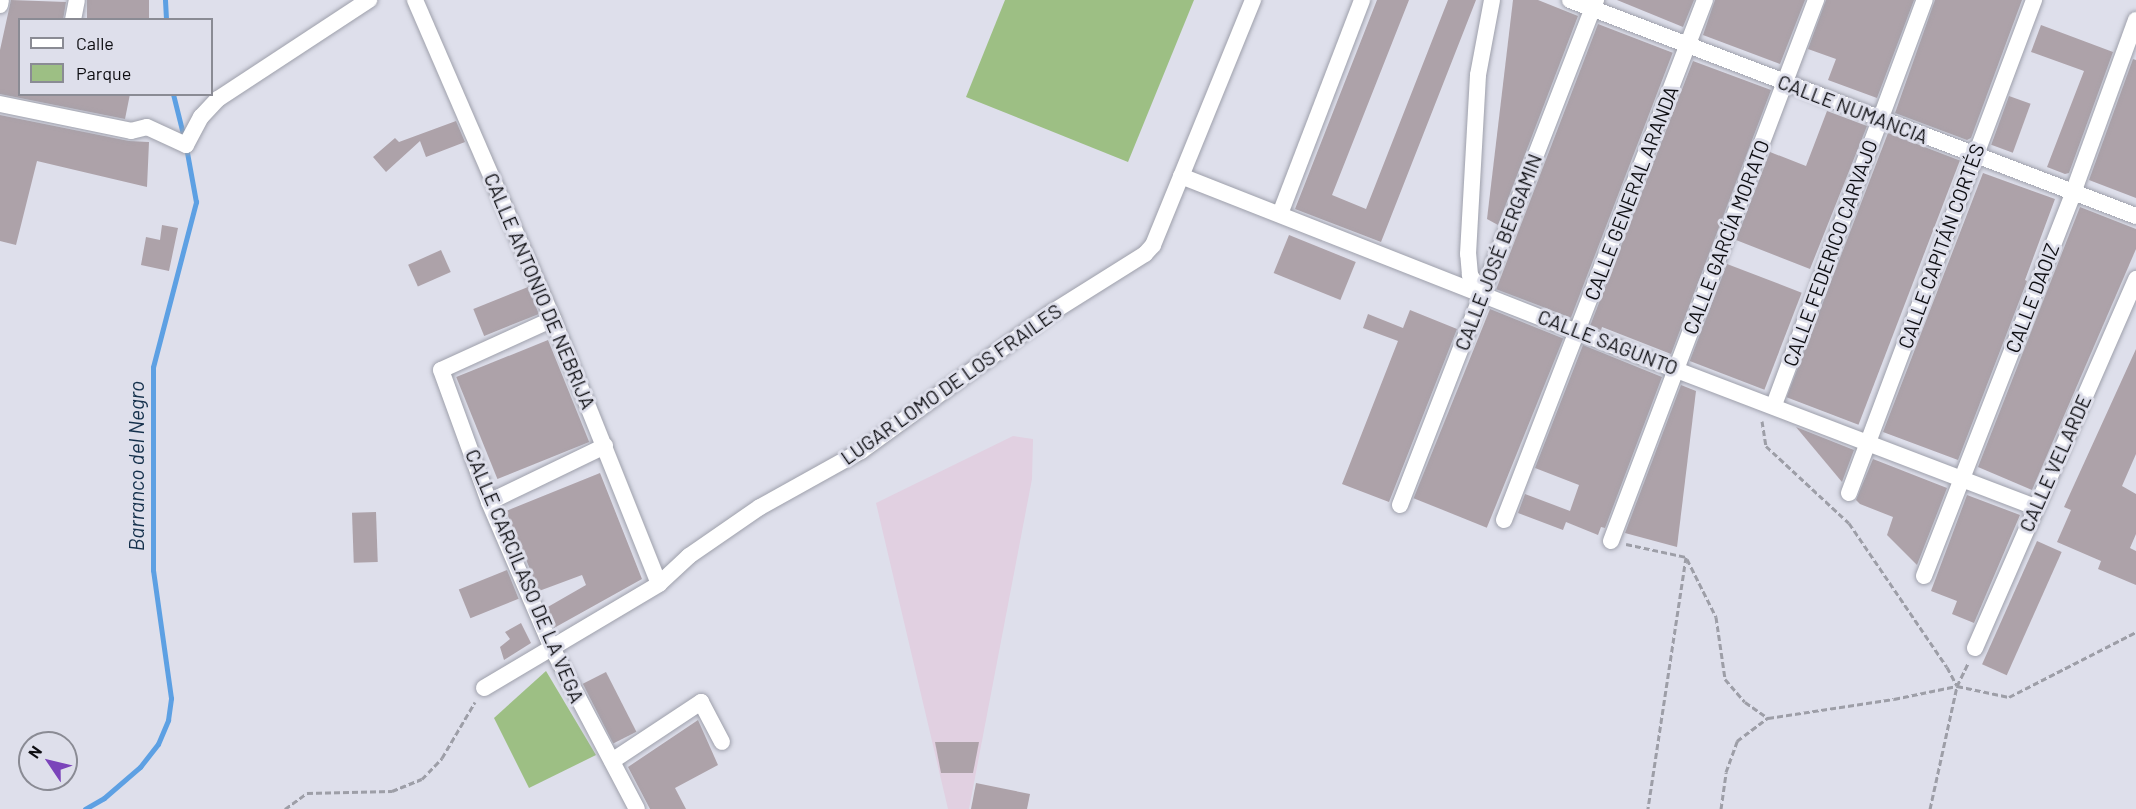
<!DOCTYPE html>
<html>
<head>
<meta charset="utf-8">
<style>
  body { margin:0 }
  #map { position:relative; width:2136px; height:809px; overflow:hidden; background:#dedfeb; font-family:Barlow,sans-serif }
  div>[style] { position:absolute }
  .commercial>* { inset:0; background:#e1d0e1 }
  .green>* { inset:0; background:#9dbf84 }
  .stream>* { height:5px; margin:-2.5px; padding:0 2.5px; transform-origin:2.5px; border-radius:2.5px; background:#5da0e3 }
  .building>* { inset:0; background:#ada2a9; transform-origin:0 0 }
  .path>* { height:3px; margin-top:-1.5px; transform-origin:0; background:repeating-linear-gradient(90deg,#9d9ea7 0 6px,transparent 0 9px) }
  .roads { filter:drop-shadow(0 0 2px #9ea0ab) drop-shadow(0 0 2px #9ea0ab) }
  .street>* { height:16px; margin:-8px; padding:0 8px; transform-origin:8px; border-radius:8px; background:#fff }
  span { translate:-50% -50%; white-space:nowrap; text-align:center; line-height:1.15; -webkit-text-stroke:6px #dedfeb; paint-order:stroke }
  .street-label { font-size:20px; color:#0d0d11 }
  .water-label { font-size:21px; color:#14304b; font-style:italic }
  .legend { position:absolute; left:18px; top:18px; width:195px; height:78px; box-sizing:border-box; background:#dedfeb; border:2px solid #8a8b94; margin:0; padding:8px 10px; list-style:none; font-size:18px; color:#0d0d11 }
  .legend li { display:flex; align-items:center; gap:12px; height:30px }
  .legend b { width:30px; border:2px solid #8a8b94 }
  .north { position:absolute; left:18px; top:731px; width:60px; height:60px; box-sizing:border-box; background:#dedfeb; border:2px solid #8a8b94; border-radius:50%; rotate:305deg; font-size:16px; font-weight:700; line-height:24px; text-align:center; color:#0d0d11 }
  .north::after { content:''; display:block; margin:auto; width:21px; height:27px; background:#7b44ba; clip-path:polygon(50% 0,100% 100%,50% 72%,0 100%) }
</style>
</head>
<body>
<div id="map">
  <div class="commercial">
    <i style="clip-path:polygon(1013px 436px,1033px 439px,1032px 479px,969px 809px,948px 809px,876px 503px)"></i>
  </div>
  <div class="green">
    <i style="clip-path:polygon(1005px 0,1194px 0,1128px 162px,966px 97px)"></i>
    <i style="clip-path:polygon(546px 671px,596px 755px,529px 788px,494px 718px)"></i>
  </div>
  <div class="stream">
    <i style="left:165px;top:0;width:20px;rotate:87deg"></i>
    <i style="left:173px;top:94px;width:45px;rotate:76deg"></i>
    <i style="left:85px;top:809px;width:22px;rotate:-30deg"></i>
    <i style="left:104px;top:798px;width:48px;rotate:-40.7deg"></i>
    <i style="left:140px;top:767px;width:29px;rotate:-52deg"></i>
    <i style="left:158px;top:744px;width:26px;rotate:-67deg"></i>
    <i style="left:168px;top:720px;width:22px;rotate:-82deg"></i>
    <i style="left:171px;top:698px;width:129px;rotate:-98deg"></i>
    <i style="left:153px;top:570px;width:203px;rotate:-90deg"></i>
    <i style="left:153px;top:367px;width:171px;rotate:-75.4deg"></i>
    <i style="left:196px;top:202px;width:56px;rotate:-100.3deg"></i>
  </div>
  <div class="building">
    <i style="clip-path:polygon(11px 0,66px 2px,63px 20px,20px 20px,20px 94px,130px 94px,125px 119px,0 94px,0 50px)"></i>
    <i style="left:87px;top:0;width:62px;height:20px"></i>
    <i style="clip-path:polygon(1377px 0,1409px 0,1332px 195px,1366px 209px,1448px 0,1476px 0,1381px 242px,1295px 209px)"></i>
    <i style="clip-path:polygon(1513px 0,1538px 0,1578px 16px,1498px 225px,1487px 219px)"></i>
    <i style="clip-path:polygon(1617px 0,1694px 0,1683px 27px)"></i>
    <i style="clip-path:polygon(1715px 0,1805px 0,1780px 64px,1703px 35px)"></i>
    <i style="clip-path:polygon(1826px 0,1914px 0,1877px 98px,1828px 80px,1836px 59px,1808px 49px)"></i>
    <i style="clip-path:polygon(1935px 0,2022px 0,1971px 138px,1967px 140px,1895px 113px)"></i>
    <i style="left:1598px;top:24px;width:80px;height:284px;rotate:21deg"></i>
    <i style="clip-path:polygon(2041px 25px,2113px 52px,2069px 173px,2065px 174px,2047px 167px,2084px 71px,2031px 52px)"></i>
    <i style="clip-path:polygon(2133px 59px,2136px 60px,2136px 198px,2089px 180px)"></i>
    <i style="clip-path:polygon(1693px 61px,1771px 90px,1671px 354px,1602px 327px,1601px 330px,1590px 326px)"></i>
    <i style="left:2009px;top:96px;width:23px;height:52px;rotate:20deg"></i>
    <i style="clip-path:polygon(1827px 111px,1867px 126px,1810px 269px,1736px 240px,1770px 152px,1806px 166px)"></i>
    <i style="clip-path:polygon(0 115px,129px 141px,149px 142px,147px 187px,37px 161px,16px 245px,0 241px)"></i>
    <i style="clip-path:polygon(456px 121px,465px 142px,426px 157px,420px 141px,386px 172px,373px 157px,395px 138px,399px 142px)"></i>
    <i style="left:1888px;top:133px;width:77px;height:283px;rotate:21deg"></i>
    <i style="clip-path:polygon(1983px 173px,2055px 199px,2025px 280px,2027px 281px,1958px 460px,1883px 432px)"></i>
    <i style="clip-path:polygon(2080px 207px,2136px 229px,2136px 249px,2032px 490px,1978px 467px)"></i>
    <i style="clip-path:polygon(162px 225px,178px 228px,169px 271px,141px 265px,146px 237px,160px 240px)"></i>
    <i style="left:1289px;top:235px;width:72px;height:41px;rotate:22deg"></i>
    <i style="left:441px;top:250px;width:24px;height:36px;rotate:66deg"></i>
    <i style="left:1727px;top:264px;width:80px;height:104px;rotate:21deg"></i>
    <i style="left:528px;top:287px;width:29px;height:59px;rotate:68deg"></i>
    <i style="left:1490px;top:309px;width:79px;height:204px;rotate:22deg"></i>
    <i style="clip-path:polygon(1410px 310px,1457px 329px,1389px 502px,1342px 484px,1398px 341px,1363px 328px,1368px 314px,1403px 328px)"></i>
    <i style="left:548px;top:340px;width:110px;height:99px;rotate:68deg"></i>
    <i style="clip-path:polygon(1583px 345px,1662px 377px,1605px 528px,1601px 527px,1598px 535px,1566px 522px,1563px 530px,1518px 513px,1525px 494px,1570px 511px,1579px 485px,1535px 468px)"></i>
    <i style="clip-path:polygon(2136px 349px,2136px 454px,2122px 486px,2136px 494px,2136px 534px,2130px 548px,2136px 551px,2136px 585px,2098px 569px,2101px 561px,2057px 542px,2071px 510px,2064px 507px)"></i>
    <i style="clip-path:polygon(1681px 385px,1696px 391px,1677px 547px,1625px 533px)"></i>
    <i style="clip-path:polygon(1796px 427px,1854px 450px,1842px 482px)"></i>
    <i style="clip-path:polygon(1873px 459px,1947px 488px,1917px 565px,1887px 535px,1893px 517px,1860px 504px,1856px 500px)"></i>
    <i style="clip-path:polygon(600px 473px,642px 579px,554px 628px,546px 608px,586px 585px,582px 575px,539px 591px,506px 511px)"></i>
    <i style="clip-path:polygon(1967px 495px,2020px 515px,1974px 623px,1952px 614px,1957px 601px,1931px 591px)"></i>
    <i style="left:376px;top:512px;width:50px;height:24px;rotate:88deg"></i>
    <i style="left:2037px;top:541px;width:27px;height:135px;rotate:24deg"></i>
    <i style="left:507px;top:570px;width:31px;height:52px;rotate:68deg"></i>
    <i style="clip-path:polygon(521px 623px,531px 643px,504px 660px,500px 647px,510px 639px,505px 632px)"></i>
    <i style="left:606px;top:672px;width:67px;height:26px;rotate:63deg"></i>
    <i style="clip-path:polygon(698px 720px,718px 765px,675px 788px,686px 809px,650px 809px,628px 767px)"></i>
    <i style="clip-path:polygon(935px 742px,979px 742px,973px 773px,941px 773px)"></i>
    <i style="clip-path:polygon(976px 783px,1030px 794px,1027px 809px,971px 809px)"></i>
  </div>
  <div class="path">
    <i style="left:1762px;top:421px;width:25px;rotate:81deg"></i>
    <i style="left:1766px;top:446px;width:113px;rotate:42.9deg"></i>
    <i style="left:1849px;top:523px;width:174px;rotate:55.8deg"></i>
    <i style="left:1947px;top:667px;width:21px;rotate:62deg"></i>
    <i style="left:1626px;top:544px;width:61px;rotate:12.2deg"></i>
    <i style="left:1686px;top:557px;width:255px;rotate:98.6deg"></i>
    <i style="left:1687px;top:559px;width:65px;rotate:63.4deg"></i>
    <i style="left:1716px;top:617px;width:63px;rotate:81.7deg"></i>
    <i style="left:1725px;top:679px;width:30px;rotate:49deg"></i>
    <i style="left:1745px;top:702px;width:28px;rotate:35deg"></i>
    <i style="left:285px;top:809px;width:27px;rotate:-36deg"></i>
    <i style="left:307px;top:793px;width:85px;rotate:-1.3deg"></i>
    <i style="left:392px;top:791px;width:32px;rotate:-22deg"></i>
    <i style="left:422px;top:779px;width:29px;rotate:-46deg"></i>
    <i style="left:442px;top:758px;width:65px;rotate:-59.5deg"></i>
    <i style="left:1721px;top:809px;width:37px;rotate:-82deg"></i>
    <i style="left:1726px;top:772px;width:33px;rotate:-70deg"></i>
    <i style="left:1737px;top:741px;width:39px;rotate:-37deg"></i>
    <i style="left:1768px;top:718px;width:127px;rotate:-8.6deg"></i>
    <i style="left:1894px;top:699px;width:64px;rotate:-11.7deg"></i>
    <i style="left:1957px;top:686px;width:53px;rotate:11.9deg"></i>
    <i style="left:2009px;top:697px;width:143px;rotate:-27.1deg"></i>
    <i style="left:1930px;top:809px;width:126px;rotate:-77.6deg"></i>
    <i style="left:1957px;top:686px;width:25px;rotate:-64deg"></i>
  </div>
  <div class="roads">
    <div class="street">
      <i style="left:415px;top:0;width:348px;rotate:66.6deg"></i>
      <i style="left:553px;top:319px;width:285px;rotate:68.2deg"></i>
      <i style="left:1570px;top:0;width:606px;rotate:20.89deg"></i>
      <i style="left:0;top:5px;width:5px;rotate:-79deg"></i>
      <i style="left:73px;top:20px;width:20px;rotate:-79deg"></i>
      <i style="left:0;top:104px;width:134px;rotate:11.6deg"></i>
      <i style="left:131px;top:131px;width:16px;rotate:-14deg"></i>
      <i style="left:147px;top:127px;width:43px;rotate:24.8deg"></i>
      <i style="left:186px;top:145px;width:32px;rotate:-62deg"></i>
      <i style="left:201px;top:117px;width:25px;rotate:-47deg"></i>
      <i style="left:218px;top:99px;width:181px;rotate:-33.3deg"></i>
      <i style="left:1181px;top:176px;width:426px;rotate:21.5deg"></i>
      <i style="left:1577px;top:332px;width:490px;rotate:20.9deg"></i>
      <i style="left:1280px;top:214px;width:229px;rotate:-69deg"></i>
      <i style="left:1482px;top:293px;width:22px;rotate:-124deg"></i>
      <i style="left:1470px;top:275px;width:21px;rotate:-95deg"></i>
      <i style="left:1468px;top:254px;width:179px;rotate:-86.8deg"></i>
      <i style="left:1478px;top:75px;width:76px;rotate:-79.4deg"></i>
      <i style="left:553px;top:319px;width:123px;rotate:155.5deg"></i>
      <i style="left:441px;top:370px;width:140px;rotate:70deg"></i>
      <i style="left:489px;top:502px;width:157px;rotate:66.7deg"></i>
      <i style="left:551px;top:646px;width:184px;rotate:62.2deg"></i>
      <i style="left:1774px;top:405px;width:432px;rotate:-69.6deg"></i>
      <i style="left:1849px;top:493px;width:527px;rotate:-69.43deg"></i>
      <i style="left:489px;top:502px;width:129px;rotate:-25.8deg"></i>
      <i style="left:1400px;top:505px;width:542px;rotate:-68.79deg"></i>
      <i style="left:1504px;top:520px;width:557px;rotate:-68.87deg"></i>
      <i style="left:1611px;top:541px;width:579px;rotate:-69.25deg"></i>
      <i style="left:1924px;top:576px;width:411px;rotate:-68.7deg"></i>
      <i style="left:2073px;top:193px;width:184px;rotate:-70deg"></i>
      <i style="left:1975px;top:648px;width:403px;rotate:-66.4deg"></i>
      <i style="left:484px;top:688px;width:204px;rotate:-30.7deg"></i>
      <i style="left:659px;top:584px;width:41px;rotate:-43deg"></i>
      <i style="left:689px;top:556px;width:86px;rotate:-34.6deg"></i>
      <i style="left:760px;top:507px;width:115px;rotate:-29deg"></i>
      <i style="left:861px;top:451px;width:235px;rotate:-36deg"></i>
      <i style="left:1051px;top:313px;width:111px;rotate:-32.1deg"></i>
      <i style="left:1145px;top:254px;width:12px;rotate:-48deg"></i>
      <i style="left:1153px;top:245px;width:265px;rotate:-67.8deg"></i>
      <i style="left:612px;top:761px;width:107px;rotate:-33.5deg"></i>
      <i style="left:701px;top:702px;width:45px;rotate:62.3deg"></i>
    </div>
  </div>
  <div class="street-label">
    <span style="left:1853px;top:109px;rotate:21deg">CALLE NUMANCIA</span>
    <span style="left:1631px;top:193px;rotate:-69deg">CALLE GENERAL ARANDA</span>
    <span style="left:1726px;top:237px;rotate:-69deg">CALLE GARCÍA MORATO</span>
    <span style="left:1941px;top:246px;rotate:-70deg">CALLE CAPITÁN CORTÉS</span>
    <span style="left:1498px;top:252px;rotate:-69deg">CALLE JOSÉ BERGAMIN</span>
    <span style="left:1830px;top:253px;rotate:-70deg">CALLE FEDERICO CARVAJO</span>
    <span style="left:540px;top:291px;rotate:67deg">CALLE ANTONIO DE NEBRIJA</span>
    <span style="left:2032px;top:298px;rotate:-69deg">CALLE DAOIZ</span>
    <span style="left:1608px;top:342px;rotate:21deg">CALLE SAGUNTO</span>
    <span style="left:951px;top:384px;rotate:-35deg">LUGAR LOMO DE LOS FRAILES</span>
    <span style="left:2055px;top:463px;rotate:-66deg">CALLE VELARDE</span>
    <span style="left:525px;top:576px;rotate:67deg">CALLE CARCILASO DE LA VEGA</span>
  </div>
  <div class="water-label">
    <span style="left:136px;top:466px;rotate:-90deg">Barranco del Negro</span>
  </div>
  <ul class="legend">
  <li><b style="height:8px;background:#fff"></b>Calle</li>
  <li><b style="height:16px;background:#9dbf84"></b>Parque</li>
  </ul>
  <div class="north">N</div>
</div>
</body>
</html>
